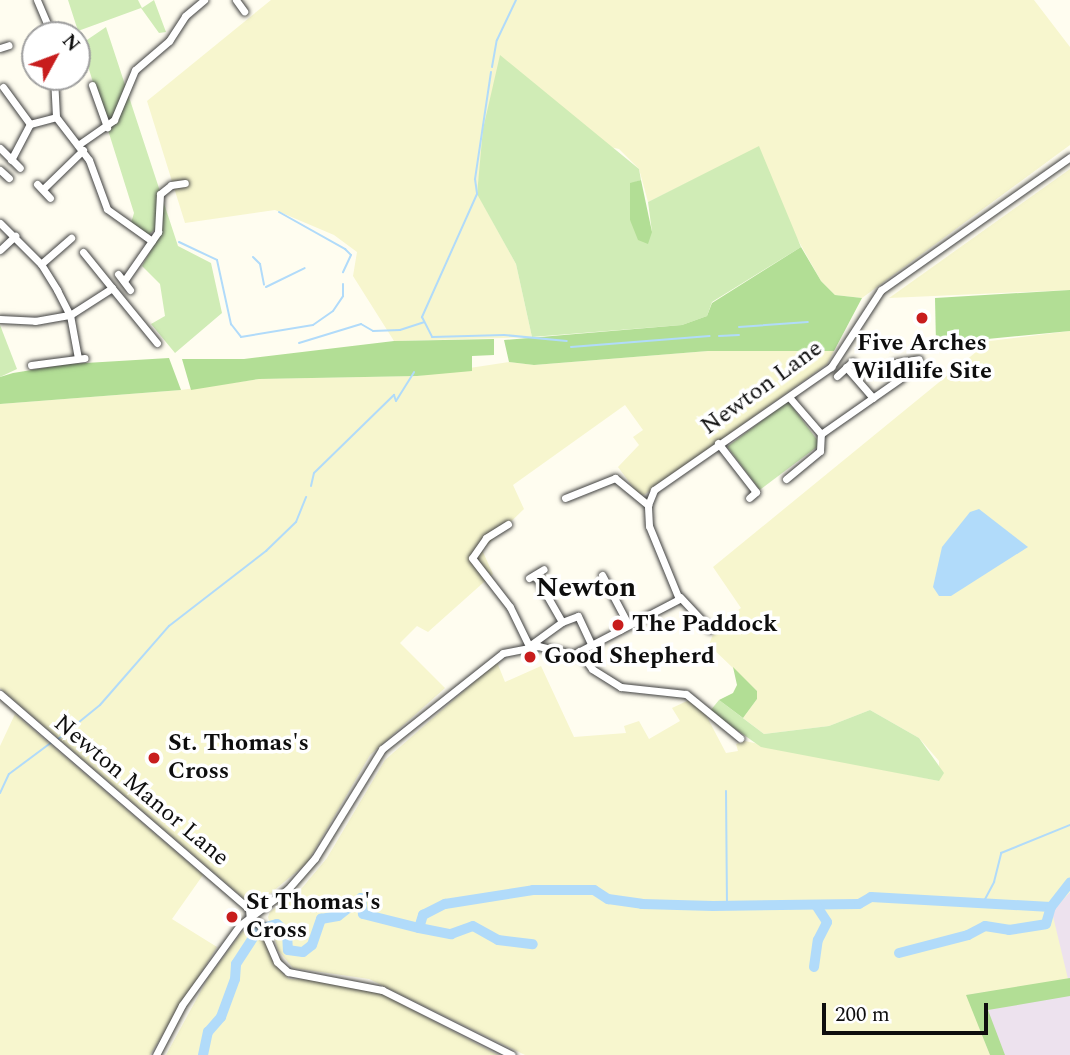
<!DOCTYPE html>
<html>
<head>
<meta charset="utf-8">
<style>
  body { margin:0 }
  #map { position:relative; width:1070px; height:1055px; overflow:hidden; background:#fffdf0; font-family:Spectral,serif }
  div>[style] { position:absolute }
  .industrial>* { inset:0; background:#ede2ee }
  .farmland>* { inset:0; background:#f7f6ce }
  .green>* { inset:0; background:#d0ecb6; transform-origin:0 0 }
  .forest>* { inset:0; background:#b2de95 }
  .water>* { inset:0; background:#b1dbfa }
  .stream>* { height:2px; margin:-1px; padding:0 1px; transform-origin:1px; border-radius:1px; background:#b1dbfa }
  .river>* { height:10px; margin:-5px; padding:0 5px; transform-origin:5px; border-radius:5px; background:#b1dbfa }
  .roads { filter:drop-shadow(0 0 2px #414141) drop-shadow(0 0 2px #414141) }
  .minor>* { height:7px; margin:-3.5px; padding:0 3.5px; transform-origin:3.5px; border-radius:3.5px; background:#fff }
  .dots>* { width:19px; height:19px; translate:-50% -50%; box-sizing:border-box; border:4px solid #fff; border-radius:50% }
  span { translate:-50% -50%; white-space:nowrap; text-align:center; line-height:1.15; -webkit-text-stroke:7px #fff; paint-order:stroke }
  .poi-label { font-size:24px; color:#0e0e0e; font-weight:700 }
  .left { translate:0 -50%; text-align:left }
  .street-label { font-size:24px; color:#0e0e0e }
  .quarter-label { font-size:28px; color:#0e0e0e; font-weight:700 }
  .north { position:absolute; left:21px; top:21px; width:70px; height:70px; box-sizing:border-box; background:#fff; border:2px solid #9f9f9f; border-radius:50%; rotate:49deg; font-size:19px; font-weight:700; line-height:28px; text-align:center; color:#0e0e0e }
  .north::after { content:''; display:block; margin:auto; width:24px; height:32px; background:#c81d1d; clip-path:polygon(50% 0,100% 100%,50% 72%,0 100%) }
  .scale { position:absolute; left:822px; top:1003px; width:166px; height:32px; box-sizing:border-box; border:4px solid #0e0e0e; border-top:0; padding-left:9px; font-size:21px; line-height:24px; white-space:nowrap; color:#0e0e0e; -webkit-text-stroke:5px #fff; paint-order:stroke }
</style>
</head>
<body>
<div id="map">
  <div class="industrial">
    <i style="clip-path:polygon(1070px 892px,1070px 1055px,990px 1055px,966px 995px)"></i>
  </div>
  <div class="farmland">
    <i style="clip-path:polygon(271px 0,1034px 0,1070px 47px,1070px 145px,862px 298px,835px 295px,821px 281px,785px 217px,759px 147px,648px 202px,639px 169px,619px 149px,486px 120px,477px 193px,516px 264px,532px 337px,394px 341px,353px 276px,357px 252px,334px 235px,275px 210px,185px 223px,147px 101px)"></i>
    <i style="clip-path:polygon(1070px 169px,1070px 290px,889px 298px)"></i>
    <i style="clip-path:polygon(1070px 331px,1070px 892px,1052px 912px,1068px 979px,967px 995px,990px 1055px,525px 1055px,369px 979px,293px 968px,278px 950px,268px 917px,270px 912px,302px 888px,327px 858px,385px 760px,497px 662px,505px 682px,541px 666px,574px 737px,626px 733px,624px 726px,639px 721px,649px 739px,680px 721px,672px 708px,689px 700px,706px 715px,726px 753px,738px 751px,736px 744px,745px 741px,939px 781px,939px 761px,919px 738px,870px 710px,829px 726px,764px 734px,743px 718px,757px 699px,757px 691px,709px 645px,716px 626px,741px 608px,713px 567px,976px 352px,974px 343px)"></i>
    <i style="clip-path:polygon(708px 351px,834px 351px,827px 364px,644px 495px,639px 495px,618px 467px,639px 445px,633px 437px,643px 430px,625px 405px,513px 485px,524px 509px,482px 550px,493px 574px,428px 632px,417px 626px,400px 643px,445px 688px,370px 755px,307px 863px,254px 907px,0 688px,0 404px,181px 390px,259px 379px,417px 376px,509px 362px,534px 365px)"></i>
    <i style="clip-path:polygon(15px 714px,203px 875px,172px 919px,217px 947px,150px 1055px,0 1055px,0 746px)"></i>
    <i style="clip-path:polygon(252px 926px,261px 933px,274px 964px,289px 979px,326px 980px,384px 995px,498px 1055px,166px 1055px,208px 978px,242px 932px)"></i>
  </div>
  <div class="green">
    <i style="clip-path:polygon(68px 0,138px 0,142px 8px,154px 0,166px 32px,159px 33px,141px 8px,78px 31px)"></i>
    <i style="clip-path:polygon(106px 27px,178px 246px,211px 263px,222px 313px,175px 353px,151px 324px,165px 316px,160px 284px,142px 266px,161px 232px,157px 228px,148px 235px,131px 223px,134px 213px,81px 44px)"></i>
    <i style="clip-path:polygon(500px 55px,639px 169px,641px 180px,630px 184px,630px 220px,652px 232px,648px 202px,759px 146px,801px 247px,712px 302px,707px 316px,682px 325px,532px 337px,516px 264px,477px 194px,483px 129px)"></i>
    <i style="clip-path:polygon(0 325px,17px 369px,0 377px)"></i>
    <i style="left:788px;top:401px;width:54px;height:76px;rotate:53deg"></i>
    <i style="clip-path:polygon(719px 700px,764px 734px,829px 726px,870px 710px,919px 738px,944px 773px,939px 781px,761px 747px,710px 711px)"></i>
  </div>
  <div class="forest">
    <i style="clip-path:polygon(641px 180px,652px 232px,648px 244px,638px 240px,630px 220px,630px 183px)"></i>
    <i style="clip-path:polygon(801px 247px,821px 281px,835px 295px,862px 298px,834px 351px,708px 351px,534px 365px,509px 362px,504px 340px,682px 325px,707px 316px,712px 303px)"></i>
    <i style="clip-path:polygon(1070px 290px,1070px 331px,936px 344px,935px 298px)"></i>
    <i style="clip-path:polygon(494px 339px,494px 355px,472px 356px,472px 371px,417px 376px,259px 379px,191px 390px,182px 359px,244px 359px,394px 341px)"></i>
    <i style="clip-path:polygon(169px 358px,181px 390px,0 404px,0 377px,13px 373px,69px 364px)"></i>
    <i style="clip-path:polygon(733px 667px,757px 691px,757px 699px,743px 718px,719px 700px,733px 693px,737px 685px)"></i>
    <i style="clip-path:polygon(1070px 978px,1070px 996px,988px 1010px,1005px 1055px,990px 1055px,966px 995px)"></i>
  </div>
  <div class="water">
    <i style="clip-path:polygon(979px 509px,1028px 547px,951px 596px,939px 596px,933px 587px,942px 547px,970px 512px)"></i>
  </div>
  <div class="stream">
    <i style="left:492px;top:67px;width:27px;rotate:-80deg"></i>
    <i style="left:497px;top:40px;width:44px;rotate:-64.6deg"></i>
    <i style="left:491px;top:72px;width:108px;rotate:98.5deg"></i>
    <i style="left:475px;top:179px;width:15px;rotate:82deg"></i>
    <i style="left:477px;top:194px;width:135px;rotate:114.1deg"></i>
    <i style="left:422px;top:317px;width:22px;rotate:63deg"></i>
    <i style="left:432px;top:337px;width:72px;rotate:-1.6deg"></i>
    <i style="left:504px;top:335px;width:63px;rotate:5.4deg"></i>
    <i style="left:279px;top:212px;width:76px;rotate:29.3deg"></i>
    <i style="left:345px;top:249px;width:8px;rotate:45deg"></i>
    <i style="left:351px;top:255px;width:19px;rotate:115deg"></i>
    <i style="left:179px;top:242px;width:42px;rotate:25.3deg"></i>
    <i style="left:217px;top:260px;width:66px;rotate:77.7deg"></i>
    <i style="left:231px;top:324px;width:16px;rotate:52deg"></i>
    <i style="left:241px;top:337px;width:73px;rotate:-9.5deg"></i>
    <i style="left:313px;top:325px;width:24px;rotate:-35deg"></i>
    <i style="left:333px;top:311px;width:18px;rotate:-56deg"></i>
    <i style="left:343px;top:296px;width:12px;rotate:-90deg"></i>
    <i style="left:253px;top:257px;width:10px;rotate:45deg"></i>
    <i style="left:260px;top:264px;width:21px;rotate:79deg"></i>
    <i style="left:266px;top:287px;width:43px;rotate:-26deg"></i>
    <i style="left:739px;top:327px;width:69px;rotate:-4.1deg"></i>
    <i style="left:719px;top:336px;width:20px;rotate:-3deg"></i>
    <i style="left:299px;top:343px;width:65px;rotate:-17deg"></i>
    <i style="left:361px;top:324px;width:14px;rotate:30deg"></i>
    <i style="left:373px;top:331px;width:27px;rotate:-2deg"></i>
    <i style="left:400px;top:330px;width:25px;rotate:-18deg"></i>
    <i style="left:571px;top:347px;width:139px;rotate:-4.5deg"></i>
    <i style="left:311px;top:486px;width:13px;rotate:-77deg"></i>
    <i style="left:314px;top:473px;width:112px;rotate:-44.3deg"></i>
    <i style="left:394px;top:395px;width:6px;rotate:72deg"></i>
    <i style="left:396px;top:401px;width:34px;rotate:-58deg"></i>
    <i style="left:57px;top:740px;width:55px;rotate:-39.1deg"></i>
    <i style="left:100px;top:705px;width:105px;rotate:-48.9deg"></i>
    <i style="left:169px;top:626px;width:123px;rotate:-37.7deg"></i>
    <i style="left:266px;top:551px;width:42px;rotate:-44deg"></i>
    <i style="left:296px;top:522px;width:27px;rotate:-68deg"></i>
    <i style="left:726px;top:791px;width:115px;rotate:89.5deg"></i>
    <i style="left:0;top:793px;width:21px;rotate:-65deg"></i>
    <i style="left:9px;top:774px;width:54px;rotate:-36.7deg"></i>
    <i style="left:983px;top:903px;width:24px;rotate:-62deg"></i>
    <i style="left:994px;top:882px;width:30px;rotate:-76deg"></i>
    <i style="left:1001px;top:853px;width:74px;rotate:-22.1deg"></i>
  </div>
  <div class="river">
    <i style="left:266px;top:927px;width:11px;rotate:-15deg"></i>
    <i style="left:277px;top:924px;width:13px;rotate:42deg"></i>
    <i style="left:287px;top:933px;width:17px;rotate:87deg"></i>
    <i style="left:288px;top:950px;width:15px;rotate:8deg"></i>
    <i style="left:303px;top:952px;width:11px;rotate:-38deg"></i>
    <i style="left:312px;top:945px;width:28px;rotate:-71deg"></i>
    <i style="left:321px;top:919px;width:17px;rotate:-10deg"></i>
    <i style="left:338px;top:916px;width:29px;rotate:-38deg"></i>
    <i style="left:361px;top:898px;width:16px;rotate:83deg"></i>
    <i style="left:363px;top:914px;width:58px;rotate:14deg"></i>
    <i style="left:419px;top:928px;width:14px;rotate:-73deg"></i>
    <i style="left:423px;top:915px;width:25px;rotate:-27deg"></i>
    <i style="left:445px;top:904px;width:89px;rotate:-9deg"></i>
    <i style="left:533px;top:890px;width:61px"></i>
    <i style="left:594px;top:890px;width:17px;rotate:33deg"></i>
    <i style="left:608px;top:899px;width:34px;rotate:8deg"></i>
    <i style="left:642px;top:904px;width:71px;rotate:1.6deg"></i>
    <i style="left:713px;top:906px;width:146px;rotate:-0.8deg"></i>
    <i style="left:859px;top:904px;width:14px;rotate:-30deg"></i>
    <i style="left:871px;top:897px;width:180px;rotate:3.2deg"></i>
    <i style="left:1051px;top:907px;width:31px;rotate:-52deg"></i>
    <i style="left:419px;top:928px;width:33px;rotate:11deg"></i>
    <i style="left:451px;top:934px;width:23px;rotate:-20deg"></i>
    <i style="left:473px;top:926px;width:29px;rotate:29deg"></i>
    <i style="left:498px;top:940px;width:35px;rotate:7deg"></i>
    <i style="left:899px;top:953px;width:71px;rotate:-14.6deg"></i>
    <i style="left:968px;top:935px;width:19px;rotate:-28deg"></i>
    <i style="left:985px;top:926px;width:24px;rotate:9deg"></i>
    <i style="left:1009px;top:930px;width:37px;rotate:-9deg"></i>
    <i style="left:1046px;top:924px;width:18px;rotate:-74deg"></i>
    <i style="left:814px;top:967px;width:27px;rotate:-82deg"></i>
    <i style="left:818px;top:940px;width:20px;rotate:-63deg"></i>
    <i style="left:827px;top:922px;width:20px;rotate:-123deg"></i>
    <i style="left:203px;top:1055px;width:24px;rotate:-78deg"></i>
    <i style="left:208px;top:1032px;width:20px;rotate:-49deg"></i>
    <i style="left:221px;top:1017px;width:40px;rotate:-69.8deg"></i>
    <i style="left:235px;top:979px;width:15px;rotate:-86deg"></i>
    <i style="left:236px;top:964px;width:38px;rotate:-57deg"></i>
  </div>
  <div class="roads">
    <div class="minor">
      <i style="left:37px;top:0;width:38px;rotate:67deg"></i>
      <i style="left:236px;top:0;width:14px;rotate:54deg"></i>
      <i style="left:0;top:48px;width:9px;rotate:-18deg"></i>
      <i style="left:54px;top:77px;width:40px;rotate:87.1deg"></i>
      <i style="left:56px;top:117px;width:54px;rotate:52.5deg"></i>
      <i style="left:89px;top:160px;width:52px;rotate:69.8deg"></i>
      <i style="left:107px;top:209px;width:55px;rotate:35.4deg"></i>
      <i style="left:92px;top:85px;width:45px;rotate:70.3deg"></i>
      <i style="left:3px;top:87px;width:46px;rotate:53.9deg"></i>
      <i style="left:30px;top:124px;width:27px;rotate:-15deg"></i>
      <i style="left:78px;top:145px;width:44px;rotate:-34.8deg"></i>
      <i style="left:114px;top:120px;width:54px;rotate:-67.2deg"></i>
      <i style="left:135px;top:70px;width:45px;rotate:-40.5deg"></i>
      <i style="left:169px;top:41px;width:30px;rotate:-57deg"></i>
      <i style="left:185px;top:16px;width:25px;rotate:-40deg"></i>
      <i style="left:0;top:148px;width:28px;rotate:45deg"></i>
      <i style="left:11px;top:160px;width:41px;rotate:-62.2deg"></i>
      <i style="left:0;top:170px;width:12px;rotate:42deg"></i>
      <i style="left:37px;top:184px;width:19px;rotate:47deg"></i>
      <i style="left:43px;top:189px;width:56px;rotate:-44.3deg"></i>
      <i style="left:0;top:223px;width:58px;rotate:45deg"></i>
      <i style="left:41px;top:264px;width:31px;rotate:58deg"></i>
      <i style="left:57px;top:290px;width:28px;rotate:63deg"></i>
      <i style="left:70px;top:315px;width:44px;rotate:79.5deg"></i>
      <i style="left:0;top:250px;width:21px;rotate:-43deg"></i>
      <i style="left:83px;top:252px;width:46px;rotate:51.1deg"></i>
      <i style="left:41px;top:264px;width:40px;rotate:-41deg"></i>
      <i style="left:118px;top:274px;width:20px;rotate:53deg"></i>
      <i style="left:124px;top:281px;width:60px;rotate:-55.2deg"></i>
      <i style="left:158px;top:232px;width:38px;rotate:-87deg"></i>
      <i style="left:160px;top:194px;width:14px;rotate:-39deg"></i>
      <i style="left:171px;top:185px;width:14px;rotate:-8deg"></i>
      <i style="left:0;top:319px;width:35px;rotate:3deg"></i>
      <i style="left:35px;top:321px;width:36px;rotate:-10deg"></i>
      <i style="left:70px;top:315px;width:50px;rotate:-32.7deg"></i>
      <i style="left:112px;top:288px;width:71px;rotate:50.7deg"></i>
      <i style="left:895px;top:363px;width:24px;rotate:-9deg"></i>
      <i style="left:31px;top:365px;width:54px;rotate:-7.4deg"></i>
      <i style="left:846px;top:367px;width:41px;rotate:48.9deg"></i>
      <i style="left:837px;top:376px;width:21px;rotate:-43deg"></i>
      <i style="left:789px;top:397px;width:49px;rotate:49.1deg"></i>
      <i style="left:821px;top:434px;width:98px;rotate:-35deg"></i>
      <i style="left:901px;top:378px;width:17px;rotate:-73deg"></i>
      <i style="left:718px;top:443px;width:62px;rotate:52.2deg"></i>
      <i style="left:756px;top:492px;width:9px;rotate:139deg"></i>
      <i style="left:786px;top:479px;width:44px;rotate:-39.5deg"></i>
      <i style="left:820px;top:451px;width:17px;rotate:-87deg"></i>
      <i style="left:565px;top:498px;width:54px;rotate:-21.8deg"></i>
      <i style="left:615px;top:478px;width:43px;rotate:39.3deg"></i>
      <i style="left:508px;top:524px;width:26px;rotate:148deg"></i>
      <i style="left:486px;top:538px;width:24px;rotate:125deg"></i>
      <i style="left:472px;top:558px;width:62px;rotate:52.2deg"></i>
      <i style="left:510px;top:607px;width:43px;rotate:64deg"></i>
      <i style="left:529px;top:646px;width:41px;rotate:-36deg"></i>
      <i style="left:562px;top:622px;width:17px;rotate:-21deg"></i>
      <i style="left:578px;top:616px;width:31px;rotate:65deg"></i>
      <i style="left:535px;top:575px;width:54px;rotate:60.1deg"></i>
      <i style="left:602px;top:575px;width:55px;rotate:62deg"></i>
      <i style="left:529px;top:578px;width:17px;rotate:-31deg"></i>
      <i style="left:680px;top:597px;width:44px;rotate:46.8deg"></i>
      <i style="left:579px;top:651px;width:22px;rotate:54deg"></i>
      <i style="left:592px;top:669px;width:34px;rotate:32deg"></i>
      <i style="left:621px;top:687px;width:65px;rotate:6.1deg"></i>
      <i style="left:686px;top:694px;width:70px;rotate:39.2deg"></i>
      <i style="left:0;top:694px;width:329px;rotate:40.8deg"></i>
      <i style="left:249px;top:909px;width:11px;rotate:85deg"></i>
      <i style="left:250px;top:920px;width:12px;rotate:24deg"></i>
      <i style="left:261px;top:925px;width:40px;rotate:66.6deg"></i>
      <i style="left:277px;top:962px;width:15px;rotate:42deg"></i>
      <i style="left:288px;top:972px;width:96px;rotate:10.8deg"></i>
      <i style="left:382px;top:990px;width:145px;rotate:26.6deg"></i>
      <i style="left:156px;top:1055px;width:56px;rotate:-62.5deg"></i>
      <i style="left:182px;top:1005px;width:99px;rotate:-54.1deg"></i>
      <i style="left:240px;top:925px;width:60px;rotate:-36.9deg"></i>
      <i style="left:288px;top:889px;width:41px;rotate:-48.9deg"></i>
      <i style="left:315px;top:858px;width:128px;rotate:-58.4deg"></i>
      <i style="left:382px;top:749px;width:154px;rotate:-38.4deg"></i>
      <i style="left:503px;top:653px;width:36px;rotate:-11deg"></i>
      <i style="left:538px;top:646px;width:37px;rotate:13deg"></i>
      <i style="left:574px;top:654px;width:119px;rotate:-27.6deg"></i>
      <i style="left:679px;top:599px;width:79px;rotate:-112.3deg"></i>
      <i style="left:649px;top:526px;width:21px;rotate:-93deg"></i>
      <i style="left:648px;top:505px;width:16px;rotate:-68deg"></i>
      <i style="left:654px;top:490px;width:216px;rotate:-34.8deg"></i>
      <i style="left:831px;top:367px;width:92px;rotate:-57deg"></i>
      <i style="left:881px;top:290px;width:231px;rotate:-35.1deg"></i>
    </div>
  </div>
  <div class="dots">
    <i style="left:922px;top:318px;background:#c81d1d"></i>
    <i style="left:618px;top:625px;background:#c81d1d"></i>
    <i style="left:530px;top:657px;background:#c81d1d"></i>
    <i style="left:154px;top:758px;background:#c81d1d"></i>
    <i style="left:232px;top:917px;background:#c81d1d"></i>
  </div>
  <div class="poi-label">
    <span style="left:922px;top:358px">Five Arches<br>Wildlife Site</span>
    <span class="left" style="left:632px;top:625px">The Paddock</span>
    <span class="left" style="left:544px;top:657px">Good Shepherd</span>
    <span class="left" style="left:168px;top:758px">St. Thomas's<br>Cross</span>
    <span class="left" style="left:246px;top:917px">St Thomas's<br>Cross</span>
  </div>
  <div class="street-label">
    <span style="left:762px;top:388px;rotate:-36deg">Newton Lane</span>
    <span style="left:141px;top:791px;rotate:40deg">Newton Manor Lane</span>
  </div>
  <div class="quarter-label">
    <span style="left:586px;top:588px">Newton</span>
  </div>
  <div class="north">N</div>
  <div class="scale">200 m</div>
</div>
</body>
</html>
